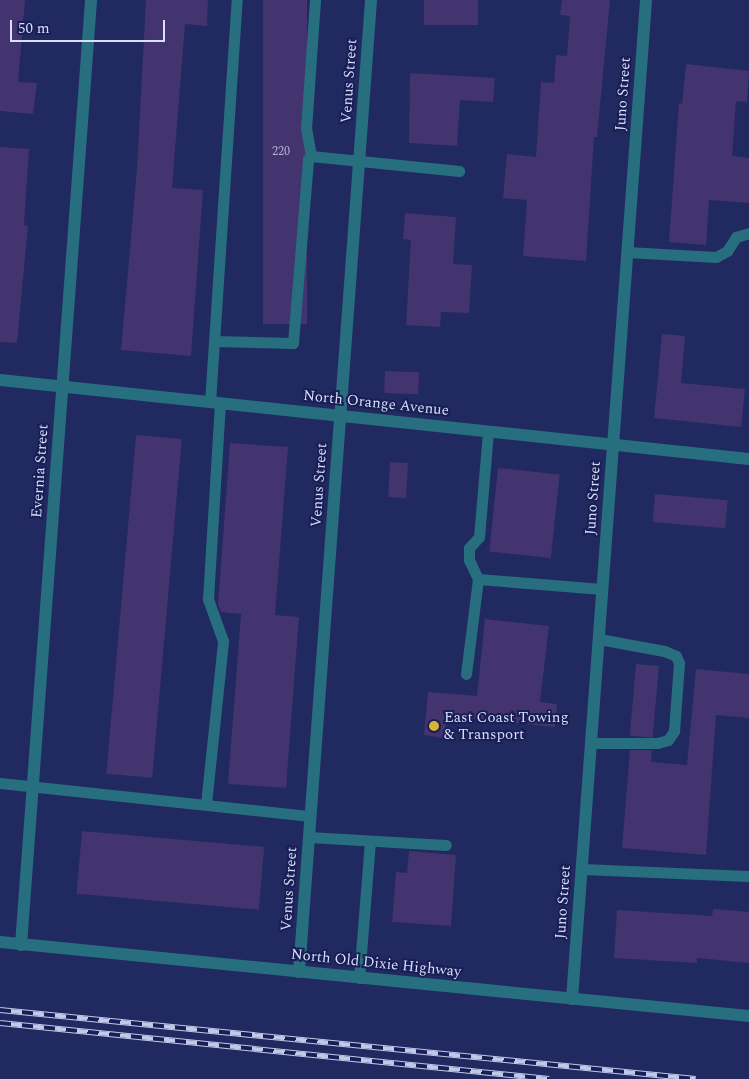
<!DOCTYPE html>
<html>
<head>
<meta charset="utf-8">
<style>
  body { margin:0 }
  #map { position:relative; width:749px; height:1079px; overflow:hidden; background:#212961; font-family:Spectral,serif }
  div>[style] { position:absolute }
  .building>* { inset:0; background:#43336e; transform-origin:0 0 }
  .service>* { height:11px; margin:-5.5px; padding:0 5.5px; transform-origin:5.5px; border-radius:5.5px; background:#276f7e }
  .minor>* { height:12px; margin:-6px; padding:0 6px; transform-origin:6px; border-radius:6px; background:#276f7e }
  .rail>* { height:5.5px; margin-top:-2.75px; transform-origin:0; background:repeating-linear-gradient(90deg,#191e55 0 11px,#c1c9e9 0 22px); box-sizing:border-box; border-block:1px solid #c1c9e9 }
  .dots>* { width:14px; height:14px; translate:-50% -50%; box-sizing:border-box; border:2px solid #191e55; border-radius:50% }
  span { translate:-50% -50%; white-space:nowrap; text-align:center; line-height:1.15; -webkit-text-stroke:4px #191e55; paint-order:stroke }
  .number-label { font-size:12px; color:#b2b4d8 }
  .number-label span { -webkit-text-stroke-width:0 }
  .street-label { font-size:15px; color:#d7dffb }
  .poi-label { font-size:15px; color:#d7dffb }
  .left { translate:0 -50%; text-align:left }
  .scale { position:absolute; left:10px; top:20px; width:155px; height:22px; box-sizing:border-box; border:2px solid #d7dffb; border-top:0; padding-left:6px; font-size:15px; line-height:18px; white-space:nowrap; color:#d7dffb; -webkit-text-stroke:4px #191e55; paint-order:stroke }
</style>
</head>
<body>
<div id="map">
  <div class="building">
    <i style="clip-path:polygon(0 0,25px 0,18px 82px,37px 83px,33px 114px,0 111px)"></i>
    <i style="clip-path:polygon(146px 0,208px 0,207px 26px,185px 24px,172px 188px,203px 190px,191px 356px,121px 350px,137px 169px)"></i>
    <i style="left:263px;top:0;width:44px;height:324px"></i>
    <i style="left:424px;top:0;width:54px;height:25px"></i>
    <i style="clip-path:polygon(562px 0,610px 0,597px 137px,594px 137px,586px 261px,523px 256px,527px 200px,503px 198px,507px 154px,536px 157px,541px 82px,554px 83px,556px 55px,567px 56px,570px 16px,560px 15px)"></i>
    <i style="clip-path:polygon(686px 64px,749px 71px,747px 102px,736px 101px,732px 156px,749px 158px,749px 203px,709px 200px,706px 245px,669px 242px,679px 103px,682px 104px)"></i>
    <i style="clip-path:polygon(410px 73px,495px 78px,493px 102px,460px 100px,457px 146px,409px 143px)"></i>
    <i style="clip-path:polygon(0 147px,29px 149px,24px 225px,28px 226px,17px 343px,0 342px)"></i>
    <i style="clip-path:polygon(405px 213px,456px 217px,453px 264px,472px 265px,469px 313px,441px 312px,440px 327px,406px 325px,411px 240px,403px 239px)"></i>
    <i style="clip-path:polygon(662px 334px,685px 336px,681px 383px,745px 389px,741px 427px,654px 418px)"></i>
    <i style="left:385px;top:371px;width:34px;height:22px;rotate:2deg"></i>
    <i style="left:136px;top:435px;width:46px;height:340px;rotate:5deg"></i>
    <i style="clip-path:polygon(230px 443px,288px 447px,275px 615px,299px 617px,286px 788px,228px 784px,241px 614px,221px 612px,218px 605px)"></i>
    <i style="left:390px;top:462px;width:18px;height:35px;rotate:3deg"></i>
    <i style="left:498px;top:468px;width:62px;height:84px;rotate:6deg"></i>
    <i style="left:655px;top:494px;width:73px;height:28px;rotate:5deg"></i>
    <i style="clip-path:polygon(485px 619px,549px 626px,540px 702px,557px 704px,555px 727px,447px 716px,444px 738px,424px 735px,428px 692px,477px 696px)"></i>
    <i style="left:636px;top:664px;width:23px;height:72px;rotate:5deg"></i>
    <i style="clip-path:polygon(696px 669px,749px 674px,749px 718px,716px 715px,706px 855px,622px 848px,630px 750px,652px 750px,651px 762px,687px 765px)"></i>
    <i style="left:82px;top:831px;width:183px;height:63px;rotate:5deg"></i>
    <i style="clip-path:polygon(409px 851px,456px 855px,451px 926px,392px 922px,396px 872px,407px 873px)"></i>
    <i style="clip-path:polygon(713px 909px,749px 912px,749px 963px,697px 958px,697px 963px,614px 958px,617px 910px,712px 916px)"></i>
  </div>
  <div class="service">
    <i style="left:311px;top:156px;width:149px;rotate:5.8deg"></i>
    <i style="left:627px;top:252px;width:89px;rotate:3.2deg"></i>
    <i style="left:716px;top:257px;width:13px;rotate:-29deg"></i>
    <i style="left:727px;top:251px;width:17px;rotate:-57deg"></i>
    <i style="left:736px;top:237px;width:14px;rotate:-17deg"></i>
    <i style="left:214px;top:341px;width:79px;rotate:1.5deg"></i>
    <i style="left:293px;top:343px;width:185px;rotate:-85.3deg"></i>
    <i style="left:308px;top:159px;width:4px;rotate:-45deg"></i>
    <i style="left:311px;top:156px;width:27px;rotate:-100deg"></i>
    <i style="left:306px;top:129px;width:129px;rotate:-86deg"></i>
    <i style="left:210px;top:402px;width:403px;rotate:-86.2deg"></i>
    <i style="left:478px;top:579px;width:124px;rotate:4.6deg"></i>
    <i style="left:466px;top:674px;width:96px;rotate:-82.8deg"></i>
    <i style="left:478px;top:579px;width:21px;rotate:-115deg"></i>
    <i style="left:469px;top:560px;width:12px;rotate:-90deg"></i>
    <i style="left:469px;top:548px;width:15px;rotate:-48deg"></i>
    <i style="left:479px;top:537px;width:106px;rotate:-85.1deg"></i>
    <i style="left:591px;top:743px;width:66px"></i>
    <i style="left:657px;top:743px;width:11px;rotate:-15deg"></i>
    <i style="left:668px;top:740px;width:11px;rotate:-56deg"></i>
    <i style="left:674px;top:731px;width:68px;rotate:-85.8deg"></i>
    <i style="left:679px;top:663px;width:8px;rotate:-113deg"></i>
    <i style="left:676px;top:656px;width:13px;rotate:-157deg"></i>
    <i style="left:664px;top:651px;width:66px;rotate:-169.5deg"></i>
    <i style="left:0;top:783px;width:312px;rotate:6.1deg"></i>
    <i style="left:206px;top:804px;width:164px;rotate:-84deg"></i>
    <i style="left:223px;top:641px;width:45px;rotate:-109.7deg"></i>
    <i style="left:208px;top:599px;width:196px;rotate:-86.5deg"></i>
    <i style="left:309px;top:837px;width:137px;rotate:3.3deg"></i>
    <i style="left:582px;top:869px;width:167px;rotate:2.4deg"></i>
    <i style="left:359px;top:978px;width:136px;rotate:-85.4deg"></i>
  </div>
  <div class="minor">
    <i style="left:0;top:380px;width:753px;rotate:6.02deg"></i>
    <i style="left:0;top:942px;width:753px;rotate:5.64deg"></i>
    <i style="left:21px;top:945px;width:948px;rotate:-85.76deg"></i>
    <i style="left:299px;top:972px;width:975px;rotate:-85.76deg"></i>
    <i style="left:572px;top:999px;width:1002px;rotate:-85.76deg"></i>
  </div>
  <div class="rail">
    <i style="left:0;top:1010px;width:699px;rotate:5.66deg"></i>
    <i style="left:0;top:1023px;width:552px;rotate:5.82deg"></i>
  </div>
  <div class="dots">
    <i style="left:434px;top:726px;background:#d7b434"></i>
  </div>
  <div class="number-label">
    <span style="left:281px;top:152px">220</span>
  </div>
  <div class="street-label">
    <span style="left:349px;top:81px;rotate:-86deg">Venus Street</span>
    <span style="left:623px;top:94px;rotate:-86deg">Juno Street</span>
    <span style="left:376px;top:403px;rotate:6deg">North Orange Avenue</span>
    <span style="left:40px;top:471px;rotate:-86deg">Evernia Street</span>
    <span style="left:319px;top:485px;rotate:-86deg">Venus Street</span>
    <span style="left:593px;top:498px;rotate:-86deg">Juno Street</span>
    <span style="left:289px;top:889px;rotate:-86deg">Venus Street</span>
    <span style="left:563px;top:902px;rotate:-86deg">Juno Street</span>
    <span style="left:376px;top:963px;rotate:6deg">North Old Dixie Highway</span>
  </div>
  <div class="poi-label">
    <span class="left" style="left:444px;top:726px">East Coast Towing<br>&amp; Transport</span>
  </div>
  <div class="scale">50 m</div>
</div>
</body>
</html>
